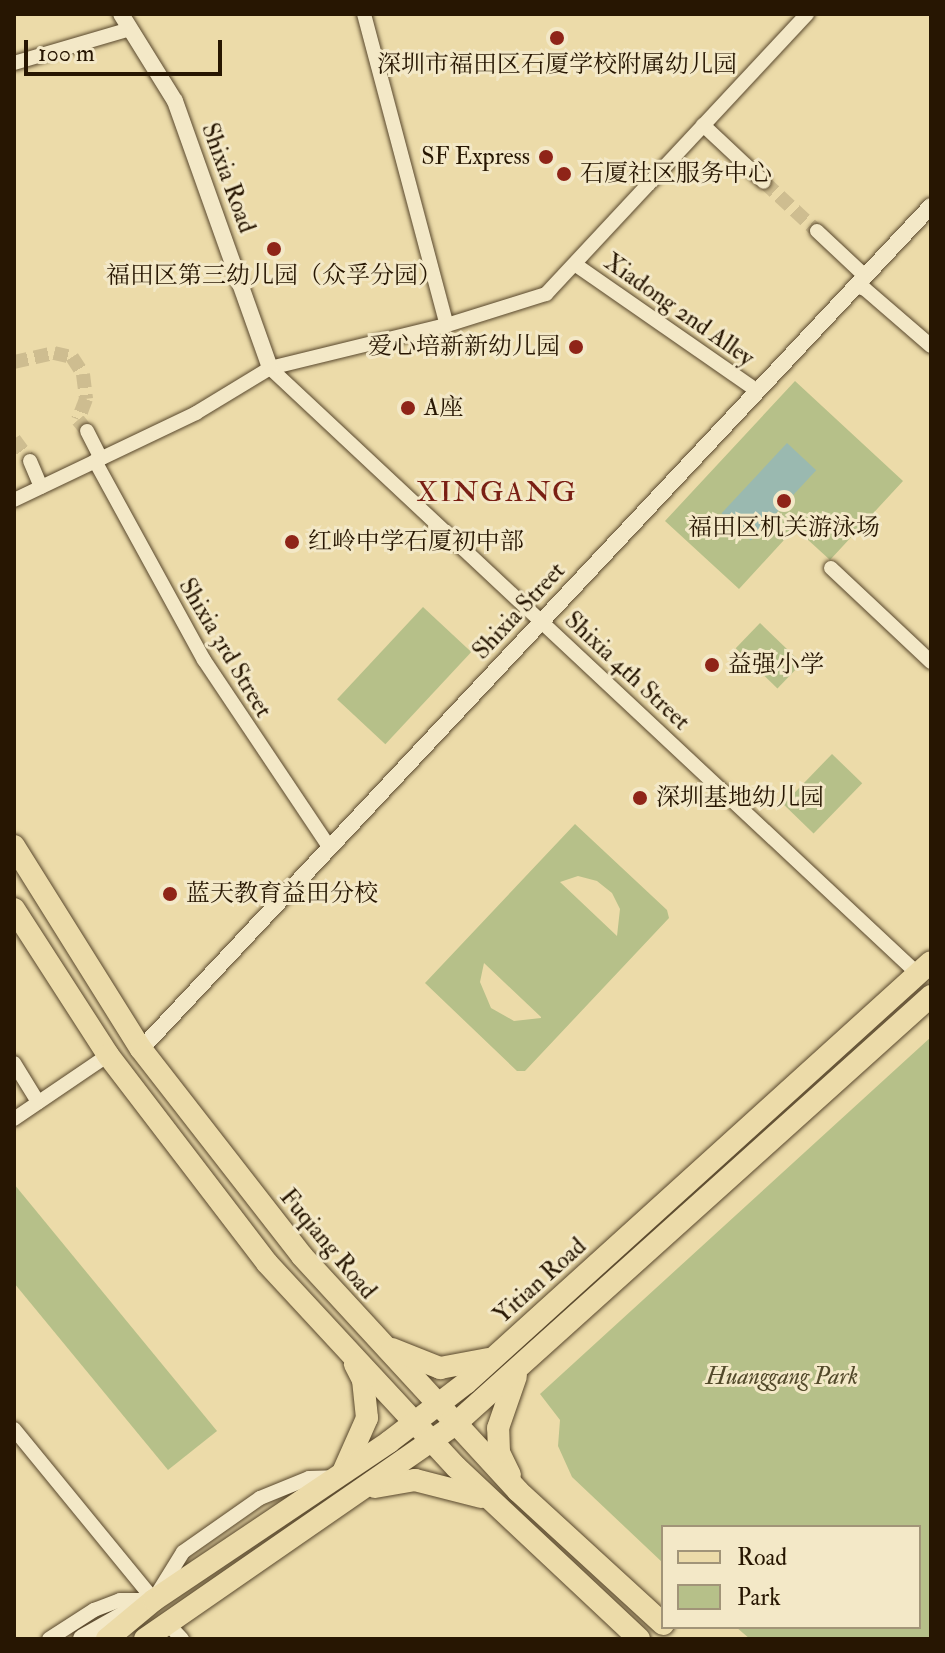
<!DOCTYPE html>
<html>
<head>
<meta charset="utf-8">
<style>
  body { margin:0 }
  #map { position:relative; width:945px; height:1653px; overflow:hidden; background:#ecdba9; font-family:"IM FELL Double Pica","Noto Serif SC",serif }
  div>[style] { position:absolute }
  .green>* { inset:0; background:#b6c089; transform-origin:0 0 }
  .water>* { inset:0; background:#9ab9b0; transform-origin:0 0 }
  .minor-tunnel>* { height:14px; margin-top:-7px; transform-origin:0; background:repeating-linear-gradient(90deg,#cebd90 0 14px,transparent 0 21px) }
  .roads { filter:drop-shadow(0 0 2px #58472c) drop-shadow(0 0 2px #58472c) }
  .minor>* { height:14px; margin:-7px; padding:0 7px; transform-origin:7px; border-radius:7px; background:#f3e8c7 }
  .tertiary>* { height:16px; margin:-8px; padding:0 8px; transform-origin:8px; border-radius:8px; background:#f3e8c7 }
  .secondary>* { height:20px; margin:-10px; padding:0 10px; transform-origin:10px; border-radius:10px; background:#f3e8c7 }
  .primary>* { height:22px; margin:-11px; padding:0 11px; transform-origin:11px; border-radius:11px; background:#ecdba9 }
  .dots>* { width:22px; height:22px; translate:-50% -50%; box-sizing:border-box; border:4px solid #f3e8c7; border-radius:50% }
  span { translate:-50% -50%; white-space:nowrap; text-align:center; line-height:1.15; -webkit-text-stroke:6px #f3e8c7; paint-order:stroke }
  .poi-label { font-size:24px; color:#271602 }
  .right { translate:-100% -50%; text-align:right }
  .left { translate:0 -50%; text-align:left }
  .street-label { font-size:24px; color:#271602 }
  .park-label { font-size:24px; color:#52492a; font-style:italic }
  .quarter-label { font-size:28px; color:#7a1f14; letter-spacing:2px }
  .frame { position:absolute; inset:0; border:16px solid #271602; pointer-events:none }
  .legend { position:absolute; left:661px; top:1525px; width:260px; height:104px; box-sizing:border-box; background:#f3e8c7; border:2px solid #a19478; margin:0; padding:10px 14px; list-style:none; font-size:24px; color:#271602 }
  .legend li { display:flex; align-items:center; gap:16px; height:40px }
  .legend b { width:40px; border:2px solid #a19478 }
  .scale { position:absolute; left:24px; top:40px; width:198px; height:36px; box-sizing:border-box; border:4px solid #271602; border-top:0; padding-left:10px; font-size:24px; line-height:28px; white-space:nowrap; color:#271602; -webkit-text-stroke:6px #f3e8c7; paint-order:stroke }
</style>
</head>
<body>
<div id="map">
  <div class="green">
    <i style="clip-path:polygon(795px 381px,903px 481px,830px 560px,795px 528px,739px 589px,665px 521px)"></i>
    <i style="left:423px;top:607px;width:66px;height:126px;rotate:43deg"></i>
    <i style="left:760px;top:623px;width:58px;height:35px;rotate:44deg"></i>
    <i style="left:832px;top:754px;width:42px;height:70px;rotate:44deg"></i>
    <i style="clip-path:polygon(evenodd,575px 824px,667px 910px,669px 918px,525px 1071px,517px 1071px,425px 983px,575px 824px,578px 876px,597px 881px,612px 893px,620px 909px,617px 936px,560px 882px,578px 876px,575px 824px,484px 963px,541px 1017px,541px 1018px,514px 1021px,491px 1008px,480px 982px,484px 963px)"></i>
    <i style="clip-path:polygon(931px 1037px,931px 1639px,750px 1639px,736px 1627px,919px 1627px,919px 1527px,663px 1527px,663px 1563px,572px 1477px,558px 1446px,560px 1420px,540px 1394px)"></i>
    <i style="clip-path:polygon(14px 1184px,217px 1431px,168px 1470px,14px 1283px)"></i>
  </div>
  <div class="water">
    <i style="left:787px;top:443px;width:40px;height:96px;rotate:43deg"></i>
  </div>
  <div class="minor-tunnel">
    <i style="left:764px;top:182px;width:72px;rotate:42.8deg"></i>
    <i style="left:14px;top:362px;width:41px;rotate:-12.7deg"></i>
    <i style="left:54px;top:353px;width:18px;rotate:13deg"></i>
    <i style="left:72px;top:357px;width:20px;rotate:57deg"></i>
    <i style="left:83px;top:374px;width:25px;rotate:83deg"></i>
    <i style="left:86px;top:399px;width:22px;rotate:111deg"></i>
    <i style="left:78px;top:420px;width:14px;rotate:51deg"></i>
    <i style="left:14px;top:439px;width:27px;rotate:54deg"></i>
  </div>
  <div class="roads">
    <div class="minor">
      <i style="left:364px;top:14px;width:322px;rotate:75.1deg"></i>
      <i style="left:14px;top:63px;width:121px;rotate:-16.3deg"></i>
      <i style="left:703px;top:125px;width:83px;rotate:43.1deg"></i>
      <i style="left:817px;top:231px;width:66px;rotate:43.2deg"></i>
      <i style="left:576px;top:265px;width:221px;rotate:34.8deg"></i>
      <i style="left:856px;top:286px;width:9px;rotate:18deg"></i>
      <i style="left:865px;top:289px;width:87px;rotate:40.8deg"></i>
      <i style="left:270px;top:368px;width:887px;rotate:43.08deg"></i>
      <i style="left:87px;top:431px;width:31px;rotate:63deg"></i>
      <i style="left:30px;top:461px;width:28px;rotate:67deg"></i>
      <i style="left:95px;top:461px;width:227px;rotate:61.3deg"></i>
      <i style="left:204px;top:660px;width:226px;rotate:56.2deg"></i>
      <i style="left:14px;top:500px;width:202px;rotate:-25.5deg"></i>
      <i style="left:196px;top:413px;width:87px;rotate:-31.3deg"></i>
      <i style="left:270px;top:368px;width:182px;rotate:-13.7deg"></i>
      <i style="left:447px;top:325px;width:104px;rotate:-17.4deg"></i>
      <i style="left:546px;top:294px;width:383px;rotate:-47deg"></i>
      <i style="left:831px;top:568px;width:137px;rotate:43.2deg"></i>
      <i style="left:14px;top:1063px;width:46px;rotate:58.4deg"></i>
      <i style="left:14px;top:1119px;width:114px;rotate:-34.2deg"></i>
      <i style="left:14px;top:1429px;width:221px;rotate:50.7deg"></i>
      <i style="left:154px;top:1599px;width:55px;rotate:-58.3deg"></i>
      <i style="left:183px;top:1552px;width:94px;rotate:-35deg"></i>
      <i style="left:260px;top:1498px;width:53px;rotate:-22.2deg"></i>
      <i style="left:309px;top:1478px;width:24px;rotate:-2deg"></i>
      <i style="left:167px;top:1623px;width:22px;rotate:47deg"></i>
      <i style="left:49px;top:1639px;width:54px;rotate:-32.8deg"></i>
      <i style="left:94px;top:1610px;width:28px;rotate:-21deg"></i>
      <i style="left:120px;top:1600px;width:34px"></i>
    </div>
    <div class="tertiary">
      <i style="left:121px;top:14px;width:102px;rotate:58.2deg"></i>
      <i style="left:175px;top:101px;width:283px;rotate:70.4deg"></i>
      <i style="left:141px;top:1049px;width:1155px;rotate:-46.86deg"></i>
    </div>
    <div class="secondary">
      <i style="left:83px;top:1639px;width:53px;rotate:-29.5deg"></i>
    </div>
    <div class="primary">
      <i style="left:14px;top:846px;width:239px;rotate:58deg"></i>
      <i style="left:141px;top:1049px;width:262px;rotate:52.1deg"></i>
      <i style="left:302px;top:1256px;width:319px;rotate:47.4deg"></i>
      <i style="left:518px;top:1491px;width:197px;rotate:42.5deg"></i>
      <i style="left:14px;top:909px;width:174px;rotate:57.2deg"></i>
      <i style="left:108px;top:1055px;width:262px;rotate:52.6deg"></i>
      <i style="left:267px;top:1263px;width:278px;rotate:47.2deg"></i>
      <i style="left:456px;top:1467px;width:251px;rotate:43.2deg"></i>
      <i style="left:392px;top:1349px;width:52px;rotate:21.6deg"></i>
      <i style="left:440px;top:1368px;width:49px;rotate:-10.6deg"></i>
      <i style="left:344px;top:1470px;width:57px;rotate:-66.1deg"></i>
      <i style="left:367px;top:1418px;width:38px;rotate:-96deg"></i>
      <i style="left:363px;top:1380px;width:18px;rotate:-117deg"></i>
      <i style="left:510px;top:1475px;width:25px;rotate:-116deg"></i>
      <i style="left:499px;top:1452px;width:24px;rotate:-92deg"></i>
      <i style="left:498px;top:1428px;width:55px;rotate:-70.9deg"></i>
      <i style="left:375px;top:1487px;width:41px;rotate:-9.9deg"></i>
      <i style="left:415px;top:1480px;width:68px;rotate:14.4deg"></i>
      <i style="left:107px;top:1639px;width:61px;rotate:-39.7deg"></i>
      <i style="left:154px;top:1600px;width:283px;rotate:-33.9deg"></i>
      <i style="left:389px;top:1442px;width:97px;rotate:-37.5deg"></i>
      <i style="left:466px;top:1383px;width:627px;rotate:-42.16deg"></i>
      <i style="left:145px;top:1639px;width:376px;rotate:-34.7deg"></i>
      <i style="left:454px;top:1425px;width:642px;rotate:-41.97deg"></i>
    </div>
  </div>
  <div class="dots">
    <i style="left:557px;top:38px;background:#8f2418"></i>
    <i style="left:546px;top:157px;background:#8f2418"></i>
    <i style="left:564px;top:174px;background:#8f2418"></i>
    <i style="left:274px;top:249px;background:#8f2418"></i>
    <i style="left:576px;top:347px;background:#8f2418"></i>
    <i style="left:408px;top:408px;background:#8f2418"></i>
    <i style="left:784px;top:501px;background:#8f2418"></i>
    <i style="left:292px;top:542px;background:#8f2418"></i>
    <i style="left:712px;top:665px;background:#8f2418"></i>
    <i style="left:640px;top:798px;background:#8f2418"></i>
    <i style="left:170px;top:894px;background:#8f2418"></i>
  </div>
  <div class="poi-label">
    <span style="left:557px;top:65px">深圳市福田区石厦学校附属幼儿园</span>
    <span class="right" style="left:530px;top:157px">SF Express</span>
    <span class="left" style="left:580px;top:174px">石厦社区服务中心</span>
    <span style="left:274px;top:276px">福田区第三幼儿园（众孚分园）</span>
    <span class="right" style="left:560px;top:347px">爱心培新新幼儿园</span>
    <span class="left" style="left:424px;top:408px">A座</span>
    <span style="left:784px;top:528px">福田区机关游泳场</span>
    <span class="left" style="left:308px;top:542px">红岭中学石厦初中部</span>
    <span class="left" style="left:728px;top:665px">益强小学</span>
    <span class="left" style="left:656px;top:798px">深圳基地幼儿园</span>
    <span class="left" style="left:186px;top:894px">蓝天教育益田分校</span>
  </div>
  <div class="street-label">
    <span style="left:228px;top:178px;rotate:70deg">Shixia Road</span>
    <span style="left:679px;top:310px;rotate:35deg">Xiadong 2nd Alley</span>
    <span style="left:519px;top:611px;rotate:-47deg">Shixia Street</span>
    <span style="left:225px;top:648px;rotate:59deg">Shixia 3rd Street</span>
    <span style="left:627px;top:671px;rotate:43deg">Shixia 4th Street</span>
    <span style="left:328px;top:1244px;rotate:50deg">Fuqiang Road</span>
    <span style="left:540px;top:1281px;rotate:-42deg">Yitian Road</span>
  </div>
  <div class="park-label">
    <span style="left:782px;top:1377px">Huanggang Park</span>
  </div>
  <div class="quarter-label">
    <span style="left:497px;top:493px">XINGANG</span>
  </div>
  <div class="frame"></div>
  <ul class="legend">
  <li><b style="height:10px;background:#ecdba9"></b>Road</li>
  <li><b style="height:22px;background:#b6c089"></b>Park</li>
  </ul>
  <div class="scale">100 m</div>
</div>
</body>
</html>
